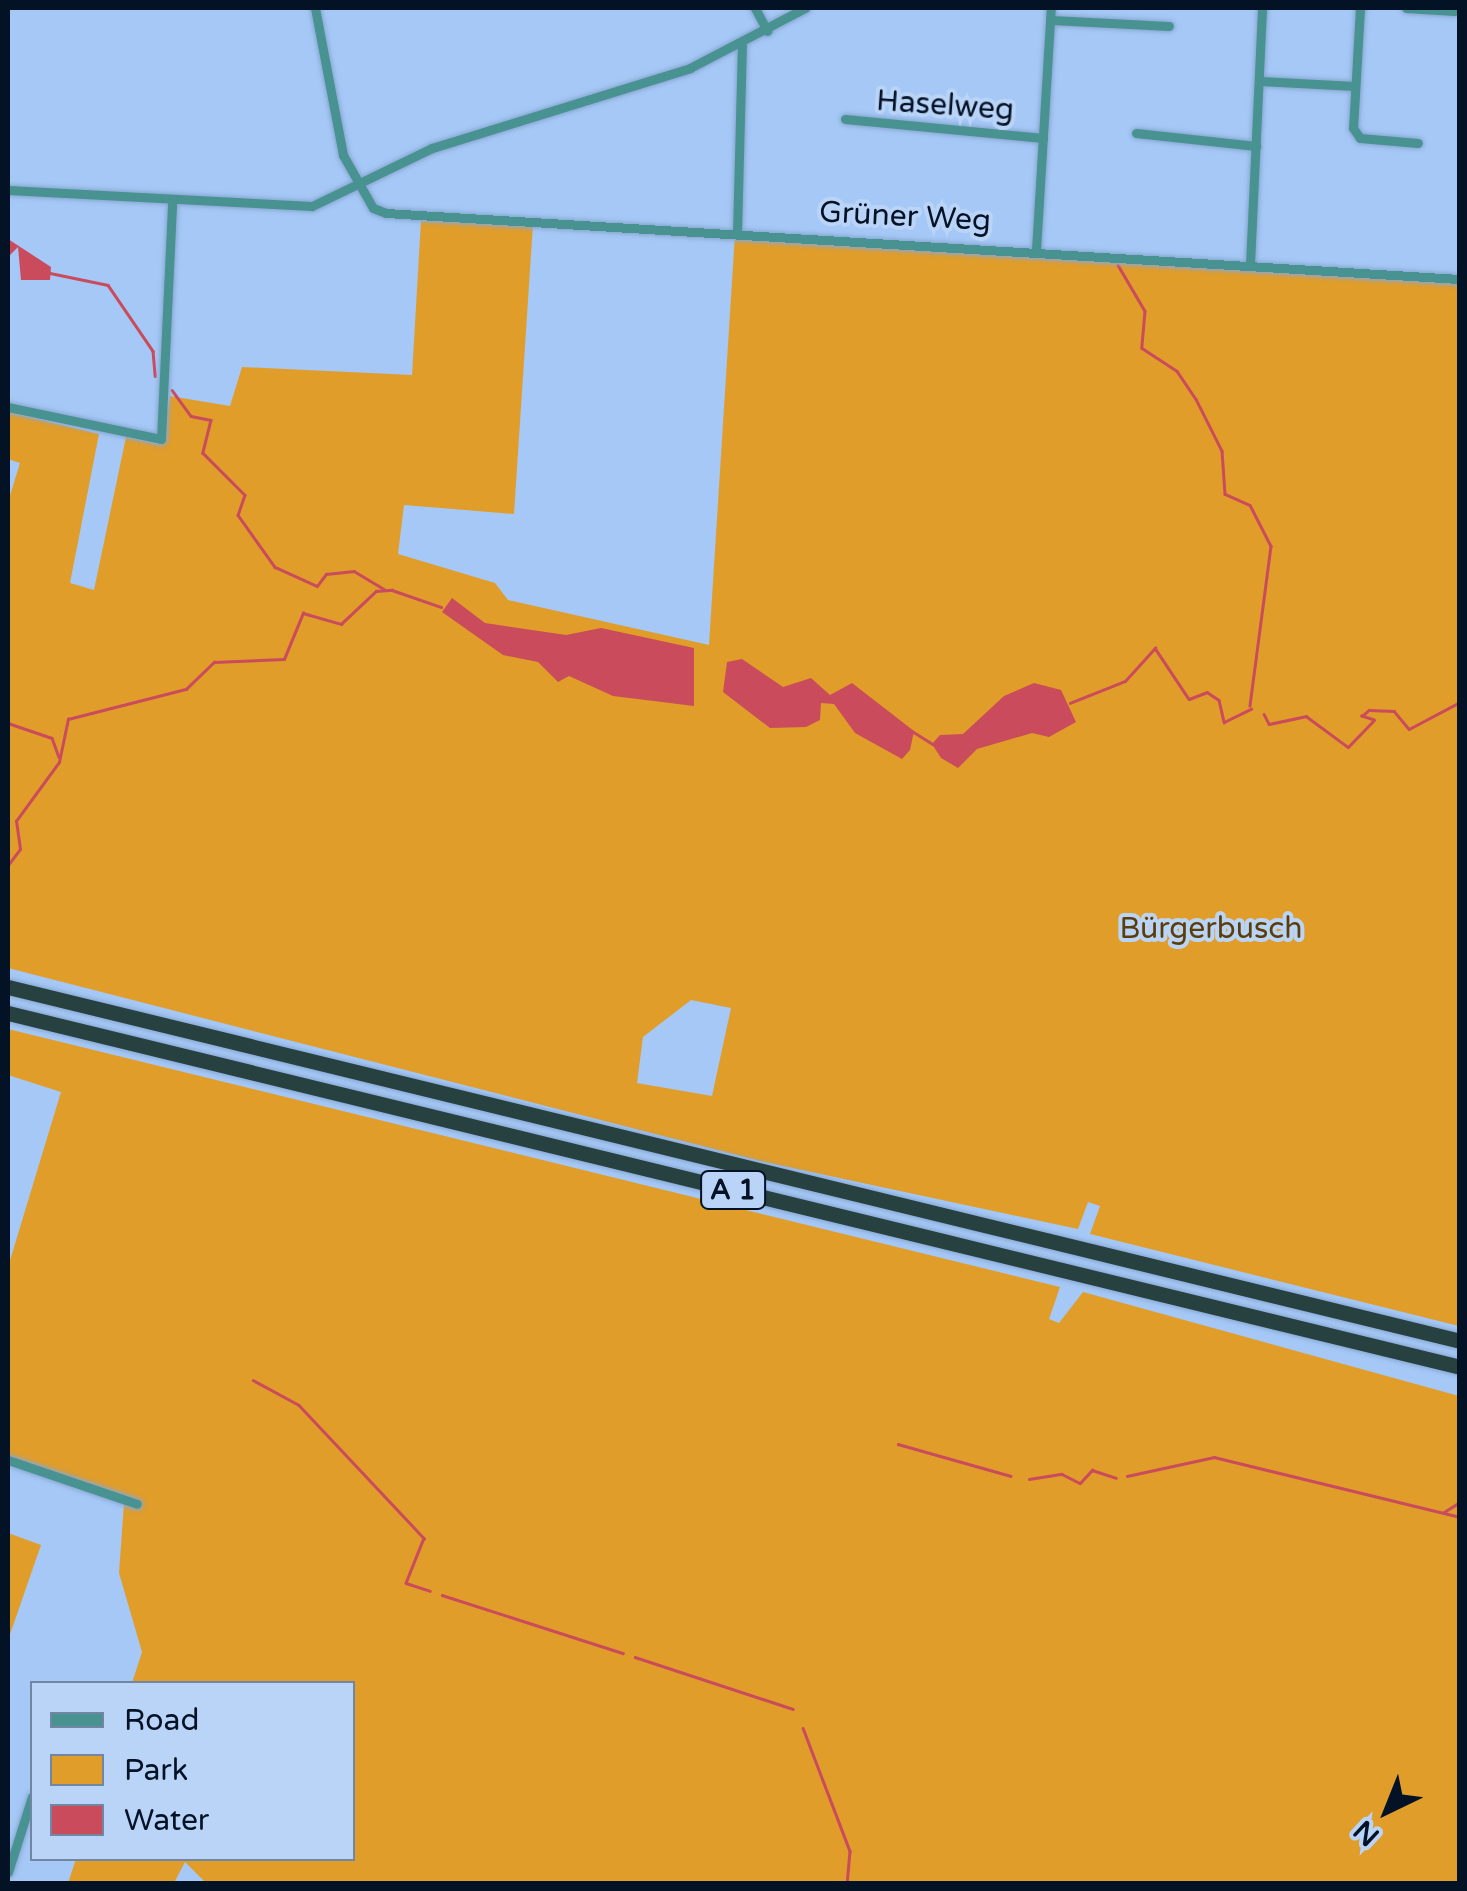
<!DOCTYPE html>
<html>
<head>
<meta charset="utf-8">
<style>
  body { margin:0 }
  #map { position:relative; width:1467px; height:1891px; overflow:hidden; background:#a5c8f6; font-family:"Varela Round",sans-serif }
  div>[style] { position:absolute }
  .green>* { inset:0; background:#e09d2a }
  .water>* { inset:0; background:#ca4b5c }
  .stream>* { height:2.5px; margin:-1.25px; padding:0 1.25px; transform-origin:1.25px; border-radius:1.25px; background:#ca4b5c }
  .roads { filter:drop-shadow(0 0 2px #88a7d1) drop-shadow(0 0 2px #88a7d1) }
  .street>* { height:9px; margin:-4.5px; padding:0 4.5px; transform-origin:4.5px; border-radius:4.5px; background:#499292 }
  .highway>* { height:15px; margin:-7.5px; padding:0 7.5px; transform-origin:7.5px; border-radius:7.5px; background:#274141 }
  span { translate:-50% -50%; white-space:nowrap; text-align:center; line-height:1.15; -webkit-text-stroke:8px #bad4f7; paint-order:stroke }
  .shield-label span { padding:2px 8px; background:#bad4f7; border:2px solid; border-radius:8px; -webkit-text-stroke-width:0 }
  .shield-label { font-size:28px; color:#041226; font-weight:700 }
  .street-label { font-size:30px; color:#041226 }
  .park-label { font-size:30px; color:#5b3d07 }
  .frame { position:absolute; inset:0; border:10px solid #041226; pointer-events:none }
  .legend { position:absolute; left:30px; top:1681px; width:325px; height:180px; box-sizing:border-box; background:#bad4f7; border:2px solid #7186a3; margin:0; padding:12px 18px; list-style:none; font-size:30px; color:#041226 }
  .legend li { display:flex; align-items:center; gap:20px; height:50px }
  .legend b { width:50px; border:2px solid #7186a3 }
  .north { position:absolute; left:1337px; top:1761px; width:100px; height:100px; -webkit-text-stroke:8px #bad4f7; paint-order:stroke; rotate:223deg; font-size:28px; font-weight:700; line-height:40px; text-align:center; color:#041226 }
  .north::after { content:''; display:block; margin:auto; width:35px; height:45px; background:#041226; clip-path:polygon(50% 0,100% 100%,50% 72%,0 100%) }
</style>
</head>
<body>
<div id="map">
  <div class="green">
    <i style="clip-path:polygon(evenodd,421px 221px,533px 224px,514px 514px,404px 505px,398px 554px,495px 583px,508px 600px,709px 645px,735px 234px,1459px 281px,1459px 1326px,1090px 1234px,1100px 1206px,1088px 1202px,1078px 1229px,760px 1161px,8px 968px,8px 502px,20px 463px,8px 459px,8px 412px,99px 434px,70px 583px,94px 590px,126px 437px,162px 445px,170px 396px,230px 406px,242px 367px,412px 375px,421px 221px,691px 1000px,731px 1008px,712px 1096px,637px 1083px,643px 1037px,691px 1000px)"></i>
    <i style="clip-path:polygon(8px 1029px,1060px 1287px,1049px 1319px,1059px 1323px,1083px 1292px,1459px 1396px,1459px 1883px,207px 1884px,185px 1862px,174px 1883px,68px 1883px,76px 1859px,352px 1858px,352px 1684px,132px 1683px,142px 1652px,119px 1573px,124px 1503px,8px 1465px,8px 1267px,61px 1092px,8px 1075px)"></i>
    <i style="clip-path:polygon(8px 1533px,41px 1545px,8px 1640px)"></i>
  </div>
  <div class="water">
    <i style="clip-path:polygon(8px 239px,51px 267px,50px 280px,21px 280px,18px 247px,8px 257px)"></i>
    <i style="clip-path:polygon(452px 598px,485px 623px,566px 635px,601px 628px,694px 648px,694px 706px,613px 696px,569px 676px,558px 682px,538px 662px,503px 655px,442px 612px)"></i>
    <i style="clip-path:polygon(742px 659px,783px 687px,811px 678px,830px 695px,852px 683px,914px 731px,910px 750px,902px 759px,855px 733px,834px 704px,821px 703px,820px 720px,806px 727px,770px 728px,723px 692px,727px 662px)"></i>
    <i style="clip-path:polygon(1034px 683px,1061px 690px,1076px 722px,1049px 737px,1032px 733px,977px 749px,958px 768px,941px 758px,932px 744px,940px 735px,963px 734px,1004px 696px)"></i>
  </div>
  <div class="stream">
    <i style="left:1118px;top:265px;width:53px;rotate:59.6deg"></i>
    <i style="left:1145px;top:311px;width:37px;rotate:95deg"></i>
    <i style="left:1142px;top:348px;width:42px;rotate:33.3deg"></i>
    <i style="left:1177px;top:371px;width:34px;rotate:56deg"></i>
    <i style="left:1196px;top:399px;width:58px;rotate:63.4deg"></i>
    <i style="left:1222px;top:451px;width:43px;rotate:86deg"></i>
    <i style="left:1225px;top:494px;width:27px;rotate:24deg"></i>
    <i style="left:1250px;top:505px;width:46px;rotate:62.9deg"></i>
    <i style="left:1271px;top:546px;width:161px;rotate:97.5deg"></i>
    <i style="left:50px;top:273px;width:59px;rotate:11.7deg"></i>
    <i style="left:108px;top:285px;width:80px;rotate:55.7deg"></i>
    <i style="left:153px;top:351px;width:25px;rotate:85deg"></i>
    <i style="left:172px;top:390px;width:32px;rotate:54deg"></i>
    <i style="left:191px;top:416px;width:20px;rotate:11deg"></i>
    <i style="left:211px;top:420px;width:34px;rotate:104deg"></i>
    <i style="left:203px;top:453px;width:59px;rotate:45deg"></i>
    <i style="left:245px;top:495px;width:21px;rotate:109deg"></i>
    <i style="left:238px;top:515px;width:64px;rotate:54.6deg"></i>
    <i style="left:275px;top:567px;width:46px;rotate:24.3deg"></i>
    <i style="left:317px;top:586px;width:15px;rotate:-53deg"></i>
    <i style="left:326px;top:574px;width:28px;rotate:-6deg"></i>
    <i style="left:354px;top:571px;width:35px;rotate:31deg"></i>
    <i style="left:1070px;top:703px;width:59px;rotate:-21.8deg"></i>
    <i style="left:1125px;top:681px;width:45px;rotate:-47.7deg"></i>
    <i style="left:1155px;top:648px;width:61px;rotate:56.3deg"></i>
    <i style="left:1189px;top:699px;width:19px;rotate:-21deg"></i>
    <i style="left:1207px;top:692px;width:14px;rotate:34deg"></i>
    <i style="left:1219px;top:700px;width:23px;rotate:77deg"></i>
    <i style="left:1224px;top:722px;width:30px;rotate:-26deg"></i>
    <i style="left:1264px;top:714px;width:11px;rotate:63deg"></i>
    <i style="left:1269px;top:724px;width:38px;rotate:-12deg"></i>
    <i style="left:1306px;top:716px;width:52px;rotate:36.4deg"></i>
    <i style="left:1348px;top:747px;width:37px;rotate:-46deg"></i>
    <i style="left:1374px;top:720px;width:13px;rotate:-162deg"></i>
    <i style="left:1362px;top:716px;width:9px;rotate:-41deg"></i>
    <i style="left:1369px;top:710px;width:25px;rotate:2deg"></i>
    <i style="left:1394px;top:711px;width:23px;rotate:50deg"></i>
    <i style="left:1409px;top:729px;width:58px;rotate:-27.9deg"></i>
    <i style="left:8px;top:723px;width:46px;rotate:18.8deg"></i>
    <i style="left:52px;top:738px;width:20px;rotate:70deg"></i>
    <i style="left:912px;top:731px;width:25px;rotate:32deg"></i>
    <i style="left:8px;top:865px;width:20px;rotate:-53deg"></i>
    <i style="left:20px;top:849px;width:28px;rotate:-98deg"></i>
    <i style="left:16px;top:821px;width:73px;rotate:-53.9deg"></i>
    <i style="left:59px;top:762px;width:44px;rotate:-78.2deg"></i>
    <i style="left:68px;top:719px;width:122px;rotate:-14.3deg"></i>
    <i style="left:186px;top:689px;width:39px;rotate:-44deg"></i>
    <i style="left:214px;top:662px;width:70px;rotate:-2.5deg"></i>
    <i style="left:284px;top:659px;width:50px;rotate:-67.6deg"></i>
    <i style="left:303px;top:613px;width:40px;rotate:16deg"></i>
    <i style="left:341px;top:624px;width:48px;rotate:-43.3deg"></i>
    <i style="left:376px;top:591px;width:16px;rotate:-4deg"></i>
    <i style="left:392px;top:590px;width:52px;rotate:19.1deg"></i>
    <i style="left:253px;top:1380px;width:52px;rotate:28.5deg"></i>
    <i style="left:299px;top:1405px;width:183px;rotate:46.8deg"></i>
    <i style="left:424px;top:1538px;width:48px;rotate:111.8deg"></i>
    <i style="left:406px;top:1583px;width:25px;rotate:18deg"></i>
    <i style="left:898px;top:1444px;width:117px;rotate:15.8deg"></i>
    <i style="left:1127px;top:1476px;width:89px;rotate:-12.3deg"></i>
    <i style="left:1214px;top:1457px;width:253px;rotate:13.7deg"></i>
    <i style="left:1029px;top:1479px;width:33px;rotate:-9deg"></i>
    <i style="left:1062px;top:1474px;width:20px;rotate:27deg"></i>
    <i style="left:1080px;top:1483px;width:18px;rotate:-47deg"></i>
    <i style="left:1092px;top:1470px;width:25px;rotate:18deg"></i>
    <i style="left:1444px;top:1512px;width:19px;rotate:-32deg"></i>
    <i style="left:442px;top:1595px;width:190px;rotate:17.8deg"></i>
    <i style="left:635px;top:1657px;width:166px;rotate:18.2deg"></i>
    <i style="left:803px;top:1728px;width:132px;rotate:69.1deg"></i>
    <i style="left:850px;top:1851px;width:33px;rotate:95deg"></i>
  </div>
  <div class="roads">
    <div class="street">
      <i style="left:315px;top:8px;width:150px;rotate:79.2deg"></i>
      <i style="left:343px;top:155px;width:61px;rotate:60.5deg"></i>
      <i style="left:373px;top:208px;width:14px;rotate:21deg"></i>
      <i style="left:386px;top:213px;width:1076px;rotate:3.52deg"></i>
      <i style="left:755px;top:8px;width:26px;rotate:62deg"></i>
      <i style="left:1360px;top:8px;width:120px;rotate:93.3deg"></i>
      <i style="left:1353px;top:128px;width:12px;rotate:55deg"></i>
      <i style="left:1360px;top:138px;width:58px;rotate:4.9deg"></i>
      <i style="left:1406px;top:8px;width:49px;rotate:3.5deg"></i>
      <i style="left:1051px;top:20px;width:118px;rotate:2.9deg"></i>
      <i style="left:1260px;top:81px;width:95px;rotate:3deg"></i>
      <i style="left:845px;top:119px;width:199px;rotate:5.5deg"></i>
      <i style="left:1136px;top:133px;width:121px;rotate:6.2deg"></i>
      <i style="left:8px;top:190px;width:304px;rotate:3deg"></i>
      <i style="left:312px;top:206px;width:133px;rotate:-25.8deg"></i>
      <i style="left:432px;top:148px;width:270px;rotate:-17.2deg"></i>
      <i style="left:690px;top:68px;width:130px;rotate:-27.6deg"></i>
      <i style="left:737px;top:233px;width:187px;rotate:-88.5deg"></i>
      <i style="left:1036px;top:250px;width:242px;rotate:-86.5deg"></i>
      <i style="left:1250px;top:264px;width:256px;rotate:-87.3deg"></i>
      <i style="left:8px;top:407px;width:156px;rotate:11.8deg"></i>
      <i style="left:161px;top:439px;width:236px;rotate:-87.3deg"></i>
      <i style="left:8px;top:1460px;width:136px;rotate:18.8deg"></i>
      <i style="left:8px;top:1872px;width:79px;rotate:-72.3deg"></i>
    </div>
    <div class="highway">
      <i style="left:8px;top:987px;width:1495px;rotate:13.7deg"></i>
      <i style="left:8px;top:1013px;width:1495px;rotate:13.7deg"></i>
    </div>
  </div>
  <div class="shield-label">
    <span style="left:733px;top:1190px">A 1</span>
  </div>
  <div class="street-label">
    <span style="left:945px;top:106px;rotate:4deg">Haselweg</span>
    <span style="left:905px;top:217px;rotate:3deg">Grüner Weg</span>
  </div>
  <div class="park-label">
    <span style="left:1211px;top:929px">Bürgerbusch</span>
  </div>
  <div class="frame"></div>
  <ul class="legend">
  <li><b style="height:12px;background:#499292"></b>Road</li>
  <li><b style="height:28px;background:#e09d2a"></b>Park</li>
  <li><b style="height:28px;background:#ca4b5c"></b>Water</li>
  </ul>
  <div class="north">N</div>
</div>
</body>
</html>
